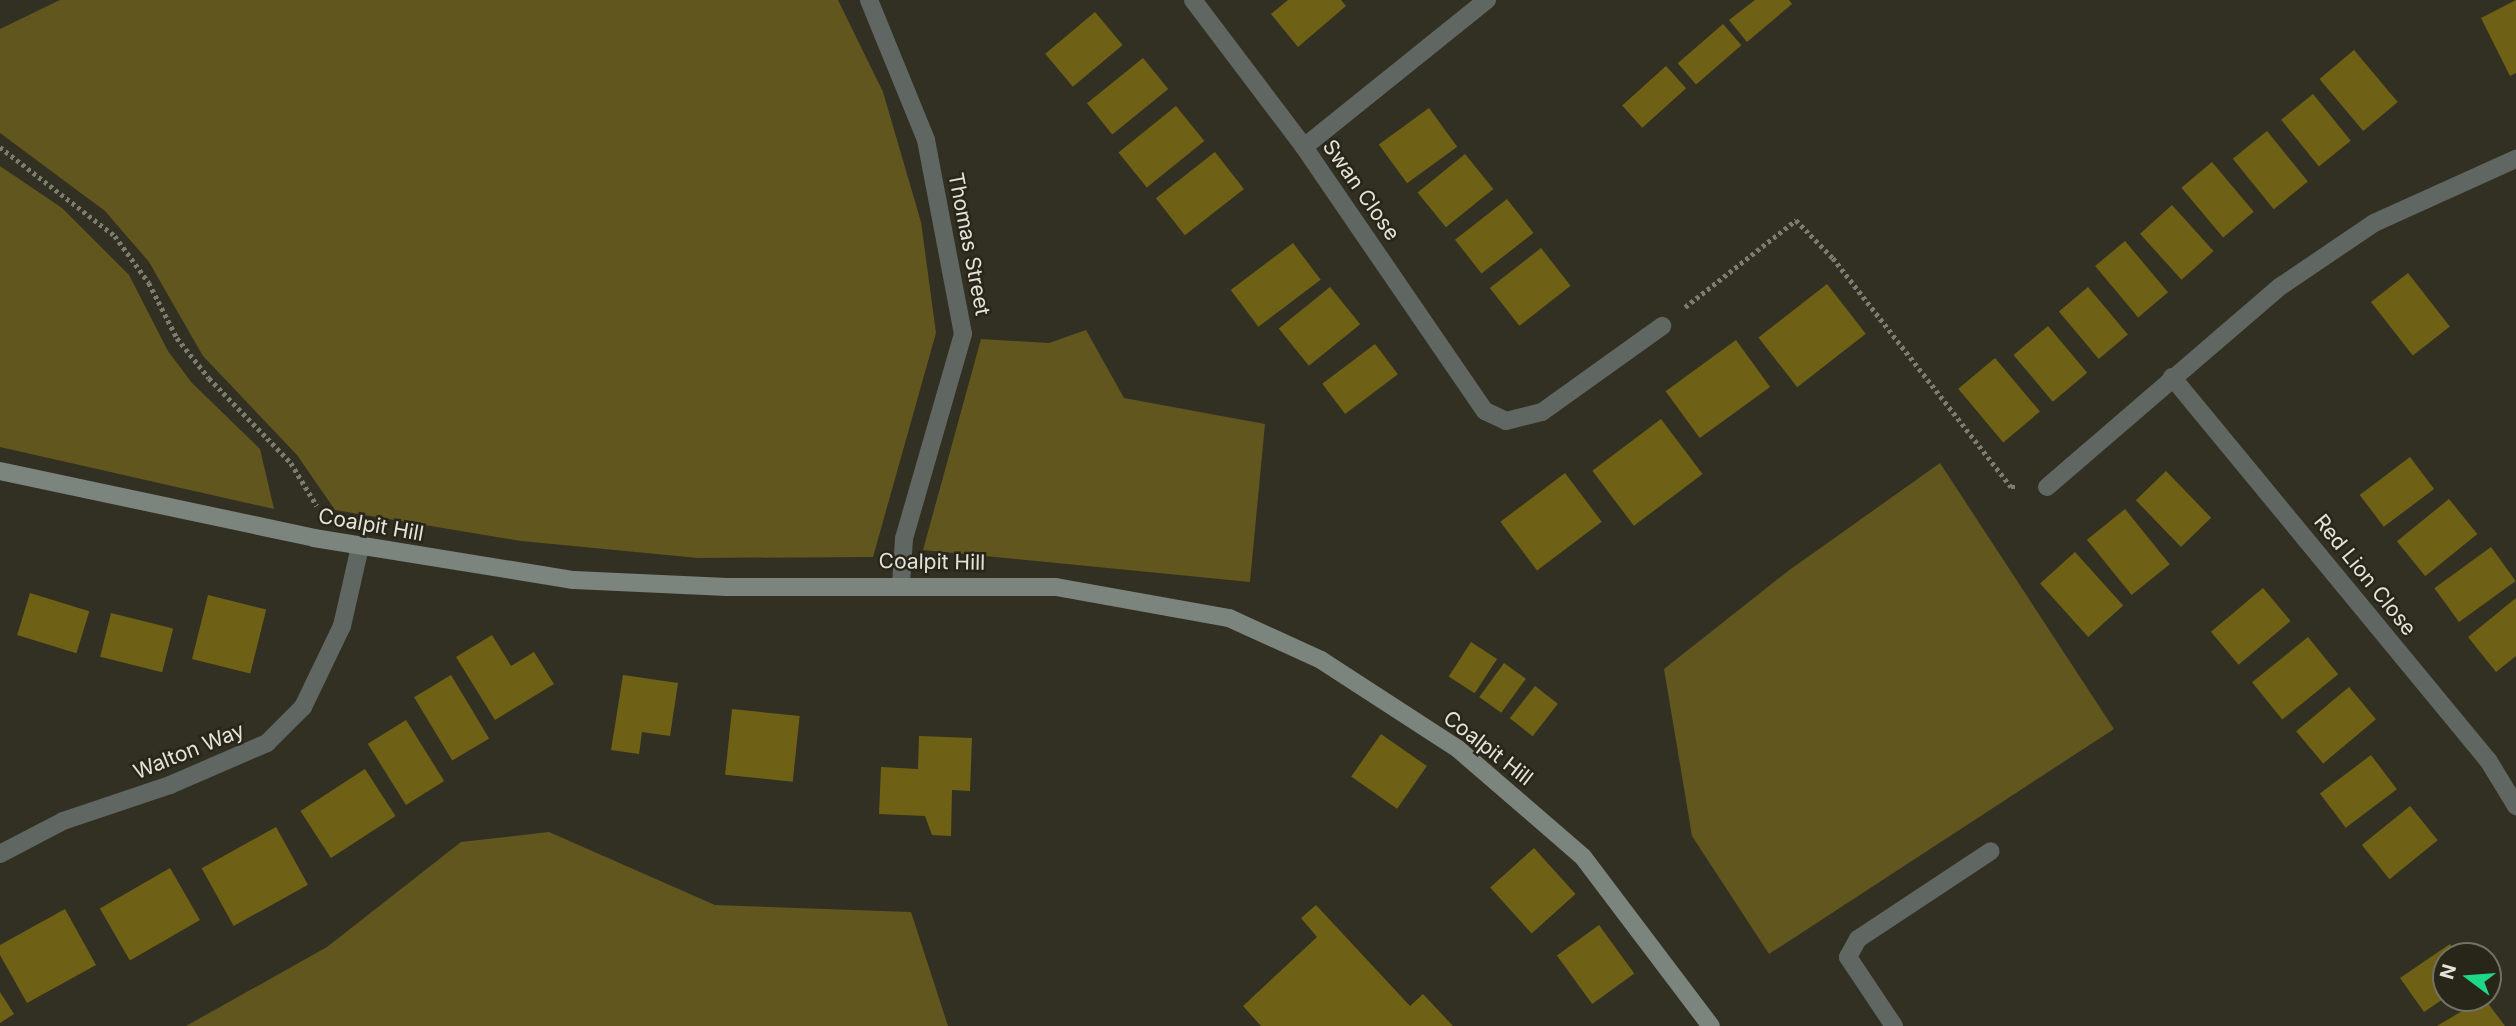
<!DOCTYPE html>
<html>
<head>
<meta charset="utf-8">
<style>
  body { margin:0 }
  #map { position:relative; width:2516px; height:1026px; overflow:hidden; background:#323022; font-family:Inter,sans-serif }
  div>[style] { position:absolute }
  .green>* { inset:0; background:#60561e }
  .building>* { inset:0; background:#6e6115; transform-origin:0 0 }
  .path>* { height:4.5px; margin-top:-2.25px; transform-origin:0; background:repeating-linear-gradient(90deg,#7e7c71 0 3.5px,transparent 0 7px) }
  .lane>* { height:18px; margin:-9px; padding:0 9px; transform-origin:9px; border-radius:9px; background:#606661 }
  .street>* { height:18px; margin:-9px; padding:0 9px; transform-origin:9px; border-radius:9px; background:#606661 }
  .secondary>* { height:18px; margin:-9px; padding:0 9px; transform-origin:9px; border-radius:9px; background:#7b847d }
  span { translate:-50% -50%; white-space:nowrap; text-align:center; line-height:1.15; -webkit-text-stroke:5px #282619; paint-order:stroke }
  .street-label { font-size:21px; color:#e4e2da }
  .north { position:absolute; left:2432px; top:942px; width:70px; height:70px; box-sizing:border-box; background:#282619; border:2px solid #737166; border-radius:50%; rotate:286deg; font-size:19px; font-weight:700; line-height:28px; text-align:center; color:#e4e2da }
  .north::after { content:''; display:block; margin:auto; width:24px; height:32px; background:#1ed888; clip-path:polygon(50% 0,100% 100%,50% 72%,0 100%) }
</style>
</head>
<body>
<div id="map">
  <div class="green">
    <i style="clip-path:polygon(60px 0,838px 0,883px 92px,921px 222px,936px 333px,873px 557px,698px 558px,521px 541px,335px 510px,297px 455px,203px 356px,149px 262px,105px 211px,0 133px,0 29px)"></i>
    <i style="clip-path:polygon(0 166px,62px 208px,129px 275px,168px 351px,192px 383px,260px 449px,274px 509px,0 447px)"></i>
    <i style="clip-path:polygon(1086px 330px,1124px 398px,1265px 424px,1250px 582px,923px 550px,981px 339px,1049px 343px)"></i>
    <i style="clip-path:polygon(1940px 463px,2114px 729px,1769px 954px,1692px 836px,1664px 669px,1788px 571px)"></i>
    <i style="clip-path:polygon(549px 832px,715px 905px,911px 912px,948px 1026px,186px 1026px,327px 947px,461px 842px)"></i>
  </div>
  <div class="building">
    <i style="clip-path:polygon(1288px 0,1341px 0,1346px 6px,1298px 47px,1271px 14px)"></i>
    <i style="clip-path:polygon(1755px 0,1789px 0,1792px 4px,1747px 42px,1729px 20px)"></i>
    <i style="clip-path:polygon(2516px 0,2516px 73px,2510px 76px,2481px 18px)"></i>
    <i style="left:1095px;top:12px;width:43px;height:65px;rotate:50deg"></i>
    <i style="left:1723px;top:24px;width:28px;height:60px;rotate:49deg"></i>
    <i style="left:2354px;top:50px;width:68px;height:45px;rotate:50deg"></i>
    <i style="left:1143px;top:58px;width:40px;height:72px;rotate:51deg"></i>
    <i style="left:1666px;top:66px;width:30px;height:59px;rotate:48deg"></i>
    <i style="left:2313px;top:94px;width:60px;height:41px;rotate:51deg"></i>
    <i style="left:1176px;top:106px;width:45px;height:74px;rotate:51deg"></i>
    <i style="left:1429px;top:108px;width:48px;height:62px;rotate:54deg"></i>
    <i style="left:2267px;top:131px;width:65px;height:44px;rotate:51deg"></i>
    <i style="left:1215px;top:152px;width:47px;height:75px;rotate:52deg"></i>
    <i style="left:1465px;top:154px;width:45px;height:61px;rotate:51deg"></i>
    <i style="left:2212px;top:162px;width:65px;height:40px;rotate:50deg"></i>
    <i style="left:1507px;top:199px;width:43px;height:66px;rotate:52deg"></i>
    <i style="left:2172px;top:205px;width:62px;height:43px;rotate:48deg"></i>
    <i style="left:2125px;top:241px;width:67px;height:39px;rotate:50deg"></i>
    <i style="left:1293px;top:243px;width:46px;height:78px;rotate:53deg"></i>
    <i style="left:1541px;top:248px;width:48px;height:65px;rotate:52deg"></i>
    <i style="left:2408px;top:273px;width:68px;height:47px;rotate:52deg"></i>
    <i style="left:1827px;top:284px;width:63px;height:87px;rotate:52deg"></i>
    <i style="left:1330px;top:287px;width:48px;height:66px;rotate:51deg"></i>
    <i style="left:2088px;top:287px;width:62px;height:38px;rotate:50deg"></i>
    <i style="left:2048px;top:326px;width:61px;height:45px;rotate:50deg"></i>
    <i style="left:1736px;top:340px;width:58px;height:87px;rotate:54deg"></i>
    <i style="left:1375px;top:344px;width:38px;height:66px;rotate:53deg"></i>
    <i style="left:1995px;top:358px;width:70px;height:48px;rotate:50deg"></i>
    <i style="left:1661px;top:419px;width:69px;height:86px;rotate:53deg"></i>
    <i style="left:2410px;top:457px;width:40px;height:63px;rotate:53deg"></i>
    <i style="left:2166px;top:471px;width:65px;height:42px;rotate:46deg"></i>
    <i style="left:1565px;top:473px;width:61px;height:81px;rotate:53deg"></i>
    <i style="left:2449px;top:499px;width:45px;height:67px;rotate:51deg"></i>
    <i style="left:2125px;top:509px;width:71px;height:49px;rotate:51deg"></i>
    <i style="left:2491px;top:547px;width:42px;height:70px;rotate:54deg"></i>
    <i style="left:2075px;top:552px;width:72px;height:47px;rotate:48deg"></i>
    <i style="left:2263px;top:588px;width:43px;height:68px;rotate:50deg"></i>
    <i style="left:30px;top:593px;width:62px;height:44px;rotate:17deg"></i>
    <i style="left:208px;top:595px;width:60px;height:66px;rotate:14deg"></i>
    <i style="clip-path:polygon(2516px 598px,2516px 656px,2496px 672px,2468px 637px)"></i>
    <i style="left:111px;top:613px;width:64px;height:45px;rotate:14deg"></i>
    <i style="clip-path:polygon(492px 635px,511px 666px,534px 652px,554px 684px,495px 720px,456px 657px)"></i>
    <i style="left:2308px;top:637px;width:48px;height:72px;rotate:51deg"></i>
    <i style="left:1471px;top:642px;width:31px;height:41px;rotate:33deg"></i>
    <i style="left:1504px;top:663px;width:27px;height:42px;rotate:36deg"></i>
    <i style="left:451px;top:675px;width:74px;height:43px;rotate:59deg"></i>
    <i style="clip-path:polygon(623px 675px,678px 683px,670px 736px,642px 732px,639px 754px,611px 750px)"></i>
    <i style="left:1535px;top:686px;width:29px;height:41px;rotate:38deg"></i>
    <i style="left:2349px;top:687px;width:42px;height:69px;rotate:50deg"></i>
    <i style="left:732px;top:709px;width:68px;height:66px;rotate:6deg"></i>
    <i style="left:406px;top:720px;width:72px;height:45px;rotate:58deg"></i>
    <i style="left:1381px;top:734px;width:56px;height:52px;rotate:35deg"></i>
    <i style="clip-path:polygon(919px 736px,972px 738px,970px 791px,952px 790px,951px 836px,932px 835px,925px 816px,879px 814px,881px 767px,918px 769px)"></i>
    <i style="left:2371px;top:755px;width:43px;height:64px;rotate:53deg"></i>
    <i style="left:365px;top:769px;width:56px;height:77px;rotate:57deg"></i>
    <i style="left:2410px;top:806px;width:44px;height:62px;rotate:51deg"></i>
    <i style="left:276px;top:827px;width:66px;height:85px;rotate:61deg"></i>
    <i style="left:1534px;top:848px;width:62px;height:59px;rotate:48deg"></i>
    <i style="left:170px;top:868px;width:60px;height:81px;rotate:60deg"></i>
    <i style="clip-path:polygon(1316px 905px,1410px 1006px,1423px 994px,1453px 1026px,1261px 1026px,1243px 1006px,1317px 937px,1301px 918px)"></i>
    <i style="clip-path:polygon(65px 909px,96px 965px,27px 1003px,0 955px,0 945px)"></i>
    <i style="left:1599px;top:925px;width:60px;height:52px;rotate:54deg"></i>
    <i style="clip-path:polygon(2450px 944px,2458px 956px,2446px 956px,2446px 997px,2424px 1012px,2400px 978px)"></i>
    <i style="clip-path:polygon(0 992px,14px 1014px,0 1023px)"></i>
    <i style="clip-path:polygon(2484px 998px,2505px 1026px,2437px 1026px)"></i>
  </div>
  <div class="path">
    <i style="left:0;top:147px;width:145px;rotate:37.7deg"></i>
    <i style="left:115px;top:236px;width:58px;rotate:54.1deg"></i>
    <i style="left:149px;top:283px;width:62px;rotate:63deg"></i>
    <i style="left:177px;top:338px;width:51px;rotate:51.3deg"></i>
    <i style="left:209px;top:378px;width:118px;rotate:46deg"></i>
    <i style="left:291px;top:463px;width:50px;rotate:58.8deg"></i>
    <i style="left:1685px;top:307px;width:141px;rotate:-38.1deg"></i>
    <i style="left:1796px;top:220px;width:53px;rotate:45.8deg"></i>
    <i style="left:1833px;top:258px;width:290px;rotate:52.1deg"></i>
    <i style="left:2011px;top:487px;width:7px"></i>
  </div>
  <div class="lane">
    <i style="left:1485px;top:411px;width:23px;rotate:25deg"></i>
    <i style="left:1506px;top:421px;width:37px;rotate:-14deg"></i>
    <i style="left:1542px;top:412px;width:148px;rotate:-35.6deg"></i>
    <i style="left:1894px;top:1026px;width:83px;rotate:-123.7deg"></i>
    <i style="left:1848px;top:957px;width:21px;rotate:-61deg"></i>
    <i style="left:1858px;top:939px;width:159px;rotate:-33.5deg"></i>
  </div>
  <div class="street">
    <i style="left:869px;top:0;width:151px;rotate:67.8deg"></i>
    <i style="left:926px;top:140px;width:197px;rotate:79.2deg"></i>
    <i style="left:963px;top:334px;width:213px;rotate:106.1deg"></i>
    <i style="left:904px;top:539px;width:45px;rotate:93.8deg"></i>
    <i style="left:1193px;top:0;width:184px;rotate:52.9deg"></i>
    <i style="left:1304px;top:147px;width:320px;rotate:55.6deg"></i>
    <i style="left:1304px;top:147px;width:235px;rotate:-38.8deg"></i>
    <i style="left:2172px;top:377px;width:497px;rotate:50.5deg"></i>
    <i style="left:2488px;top:760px;width:54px;rotate:58.7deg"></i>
    <i style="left:2047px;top:487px;width:308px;rotate:-40.7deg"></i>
    <i style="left:2281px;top:286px;width:112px;rotate:-34.1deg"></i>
    <i style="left:2374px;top:223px;width:156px;rotate:-24.3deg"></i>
    <i style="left:0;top:854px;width:71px;rotate:-27.6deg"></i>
    <i style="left:63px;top:821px;width:113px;rotate:-18.6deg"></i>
    <i style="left:170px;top:785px;width:106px;rotate:-23.4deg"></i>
    <i style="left:267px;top:743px;width:51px;rotate:-45deg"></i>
    <i style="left:303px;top:707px;width:90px;rotate:-64.3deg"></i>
    <i style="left:342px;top:626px;width:81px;rotate:-77.2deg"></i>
  </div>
  <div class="secondary">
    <i style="left:0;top:471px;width:321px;rotate:12deg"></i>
    <i style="left:314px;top:538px;width:263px;rotate:9.2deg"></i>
    <i style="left:574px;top:580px;width:153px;rotate:2.6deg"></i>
    <i style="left:727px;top:587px;width:329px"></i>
    <i style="left:1056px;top:587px;width:176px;rotate:10.2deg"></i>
    <i style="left:1229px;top:618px;width:101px;rotate:24.5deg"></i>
    <i style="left:1321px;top:660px;width:163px;rotate:33deg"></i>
    <i style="left:1458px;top:749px;width:165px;rotate:40.8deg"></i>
    <i style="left:1583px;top:857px;width:212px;rotate:52.9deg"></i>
  </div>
  <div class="street-label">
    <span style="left:1361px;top:190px;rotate:55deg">Swan Close</span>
    <span style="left:969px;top:244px;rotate:79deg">Thomas Street</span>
    <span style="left:371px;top:525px;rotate:10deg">Coalpit Hill</span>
    <span style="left:932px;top:562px;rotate:1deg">Coalpit Hill</span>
    <span style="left:2365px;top:575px;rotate:51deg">Red Lion Close</span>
    <span style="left:1488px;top:748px;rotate:38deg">Coalpit Hill</span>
    <span style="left:189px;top:751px;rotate:-22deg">Walton Way</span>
  </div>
  <div class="north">N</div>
</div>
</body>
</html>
